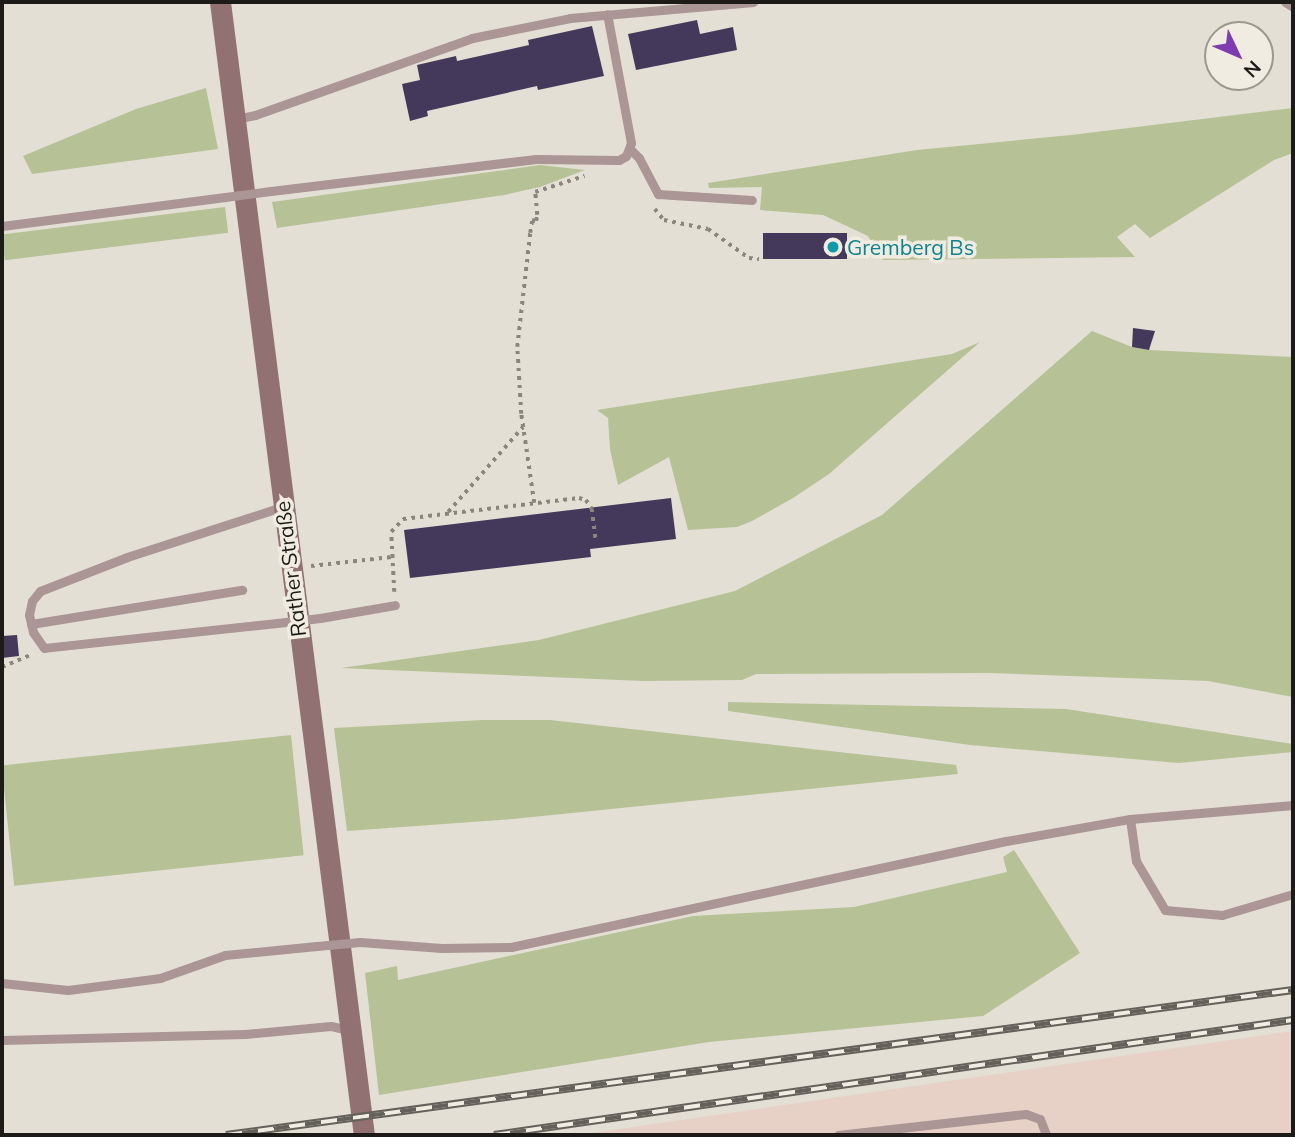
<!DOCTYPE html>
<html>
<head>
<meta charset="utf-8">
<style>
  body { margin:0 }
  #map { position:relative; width:1295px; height:1137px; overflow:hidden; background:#e3dfd4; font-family:Mulish,sans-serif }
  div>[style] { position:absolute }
  .industrial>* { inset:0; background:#e7d0c5 }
  .green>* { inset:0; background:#b7c196; transform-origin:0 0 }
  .building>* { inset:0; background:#45395b; transform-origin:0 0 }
  .path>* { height:3.5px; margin-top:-1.75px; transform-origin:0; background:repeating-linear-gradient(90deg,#89867e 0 3.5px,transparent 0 8.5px) }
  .lane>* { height:9px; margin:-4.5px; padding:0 4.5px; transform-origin:4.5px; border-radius:4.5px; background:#ab9595 }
  .secondary>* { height:21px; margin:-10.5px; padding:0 10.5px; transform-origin:10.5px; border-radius:10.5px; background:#917171 }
  .rail>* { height:8px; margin-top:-4px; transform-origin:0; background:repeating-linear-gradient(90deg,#f0ece1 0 16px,#64615b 0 32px); box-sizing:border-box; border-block:2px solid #64615b }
  .lane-bridge>* { height:9px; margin:-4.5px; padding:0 4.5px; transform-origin:4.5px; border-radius:4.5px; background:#ab9595 }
  .dots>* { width:19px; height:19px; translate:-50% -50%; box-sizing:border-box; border:4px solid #f0ece1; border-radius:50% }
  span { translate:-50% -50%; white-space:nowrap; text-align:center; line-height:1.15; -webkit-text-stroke:7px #f0ece1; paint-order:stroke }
  .culture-label { font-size:21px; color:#0d838f }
  .left { translate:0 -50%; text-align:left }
  .street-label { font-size:21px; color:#1d1b17 }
  .frame { position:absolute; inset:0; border:4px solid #1d1b17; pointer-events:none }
  .north { position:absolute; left:1204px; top:21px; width:70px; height:70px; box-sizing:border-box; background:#f0ece1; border:2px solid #9c9890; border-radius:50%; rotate:134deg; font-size:19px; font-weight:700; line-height:28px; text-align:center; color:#1d1b17 }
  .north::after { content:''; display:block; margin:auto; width:24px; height:32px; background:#7e3cb0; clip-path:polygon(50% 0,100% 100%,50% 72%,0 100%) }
</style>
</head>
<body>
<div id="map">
  <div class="industrial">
    <i style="clip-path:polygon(1293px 1031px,1293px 1135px,578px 1135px)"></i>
  </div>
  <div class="green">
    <i style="clip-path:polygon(206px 88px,218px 149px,32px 174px,23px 156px,136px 109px)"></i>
    <i style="clip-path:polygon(1293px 108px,1293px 153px,1274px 160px,1150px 238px,1135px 224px,1117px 237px,1135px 257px,883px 260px,868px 236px,823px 215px,760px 210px,762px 187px,709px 188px,708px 183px,917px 150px,1071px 135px)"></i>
    <i style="clip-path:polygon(540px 165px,585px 170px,540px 187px,504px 195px,277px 228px,272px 202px)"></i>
    <i style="left:225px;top:207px;width:26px;height:225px;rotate:83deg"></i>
    <i style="clip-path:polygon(1092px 331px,1132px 347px,1149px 350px,1293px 357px,1293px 697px,1208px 681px,988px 673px,756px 674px,742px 680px,643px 681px,341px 668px,539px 640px,735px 591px,882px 515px)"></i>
    <i style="clip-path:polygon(980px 342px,829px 474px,793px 498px,752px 521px,737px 527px,688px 530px,669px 457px,618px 485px,610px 449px,608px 418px,597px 410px,952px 354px)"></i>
    <i style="clip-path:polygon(728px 702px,1066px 709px,1293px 744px,1293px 752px,1179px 763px,970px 745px,728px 711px)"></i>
    <i style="clip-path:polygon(482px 720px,550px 720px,956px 765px,958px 774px,513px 819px,347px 831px,334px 728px)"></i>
    <i style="left:291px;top:735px;width:121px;height:291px;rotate:84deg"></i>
    <i style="clip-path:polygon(1014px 850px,1080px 953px,983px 1016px,709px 1042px,379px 1095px,365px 973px,397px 966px,398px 980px,693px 916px,854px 907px,1007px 872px,1003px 857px)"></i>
  </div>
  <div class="building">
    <i style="clip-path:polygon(697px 20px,700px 34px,733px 27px,737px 50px,636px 70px,628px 34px)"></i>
    <i style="clip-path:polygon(592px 26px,604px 76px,538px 90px,537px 86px,427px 111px,428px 116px,410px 121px,402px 84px,420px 80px,417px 65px,456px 56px,457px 61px,529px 45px,528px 40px)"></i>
    <i style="left:763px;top:233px;width:84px;height:26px"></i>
    <i style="clip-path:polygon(1133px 328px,1155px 331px,1149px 350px,1132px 347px)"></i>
    <i style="clip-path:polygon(671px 498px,676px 539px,590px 549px,591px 557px,410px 578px,404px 530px)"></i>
    <i style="clip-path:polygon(17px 635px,19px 656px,2px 658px,2px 636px)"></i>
  </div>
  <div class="path">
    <i style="left:655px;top:209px;width:14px;rotate:51deg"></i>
    <i style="left:664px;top:220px;width:45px;rotate:11.6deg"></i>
    <i style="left:708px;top:229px;width:50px;rotate:35.3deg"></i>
    <i style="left:749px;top:258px;width:10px;rotate:6deg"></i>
    <i style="left:534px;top:503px;width:90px;rotate:-98.3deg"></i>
    <i style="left:521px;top:414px;width:67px;rotate:-93.4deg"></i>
    <i style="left:517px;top:347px;width:115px;rotate:-83.5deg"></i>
    <i style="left:530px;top:233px;width:13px;rotate:-81deg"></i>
    <i style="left:532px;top:220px;width:4px;rotate:14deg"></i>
    <i style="left:536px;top:221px;width:6px;rotate:-81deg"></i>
    <i style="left:537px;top:215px;width:23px;rotate:-95deg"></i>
    <i style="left:535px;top:192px;width:52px;rotate:-18.1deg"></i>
    <i style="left:448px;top:512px;width:113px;rotate:-48.6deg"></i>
    <i style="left:311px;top:566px;width:81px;rotate:-6.4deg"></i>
    <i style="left:394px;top:592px;width:60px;rotate:-92.9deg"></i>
    <i style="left:391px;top:532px;width:18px;rotate:-47deg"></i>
    <i style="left:403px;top:519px;width:177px;rotate:-6.8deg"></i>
    <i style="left:579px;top:498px;width:7px;rotate:16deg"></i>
    <i style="left:586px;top:500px;width:11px;rotate:56deg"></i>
    <i style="left:592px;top:509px;width:33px;rotate:83deg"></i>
    <i style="left:2px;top:667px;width:30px;rotate:-23deg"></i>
  </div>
  <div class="lane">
    <i style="left:1285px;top:2px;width:9px;rotate:32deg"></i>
    <i style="left:235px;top:119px;width:20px;rotate:-11deg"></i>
    <i style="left:255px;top:115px;width:230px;rotate:-19.5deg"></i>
    <i style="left:472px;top:38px;width:100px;rotate:-11.5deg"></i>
    <i style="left:570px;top:18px;width:184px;rotate:-5deg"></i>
    <i style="left:630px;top:149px;width:13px;rotate:45deg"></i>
    <i style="left:639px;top:158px;width:41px;rotate:62.2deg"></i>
    <i style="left:658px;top:194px;width:94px;rotate:3.7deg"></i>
    <i style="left:271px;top:191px;width:267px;rotate:-6.9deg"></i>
    <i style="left:536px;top:159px;width:83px;rotate:0.7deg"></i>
    <i style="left:619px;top:160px;width:8px;rotate:-30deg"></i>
    <i style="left:626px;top:156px;width:14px;rotate:-69deg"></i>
    <i style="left:631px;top:143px;width:131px;rotate:-100.5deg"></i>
    <i style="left:2px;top:226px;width:225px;rotate:-7.4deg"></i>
    <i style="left:320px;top:618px;width:76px;rotate:-9.8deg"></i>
    <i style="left:277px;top:623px;width:234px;rotate:173.9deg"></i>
    <i style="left:44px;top:648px;width:19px;rotate:-125deg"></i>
    <i style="left:33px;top:632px;width:17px;rotate:-103deg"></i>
    <i style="left:29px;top:615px;width:14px;rotate:-78deg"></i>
    <i style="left:32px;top:601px;width:13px;rotate:-51deg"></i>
    <i style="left:40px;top:591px;width:93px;rotate:-21.3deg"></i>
    <i style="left:127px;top:557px;width:163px;rotate:-17.9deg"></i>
    <i style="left:31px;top:624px;width:214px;rotate:-9.2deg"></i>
    <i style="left:1130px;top:819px;width:42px;rotate:81.9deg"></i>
    <i style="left:1136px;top:861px;width:57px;rotate:59.4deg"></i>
    <i style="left:1165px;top:910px;width:57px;rotate:5deg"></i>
    <i style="left:1222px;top:915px;width:74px;rotate:-16.5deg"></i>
    <i style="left:360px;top:942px;width:82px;rotate:4.2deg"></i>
    <i style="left:442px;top:948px;width:69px;rotate:-0.8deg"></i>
    <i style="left:511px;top:947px;width:506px;rotate:-12.09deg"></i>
    <i style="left:1006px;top:841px;width:126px;rotate:-10.1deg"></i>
    <i style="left:1130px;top:819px;width:164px;rotate:-4.9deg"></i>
    <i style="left:2px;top:983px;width:66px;rotate:6.1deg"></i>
    <i style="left:68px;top:990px;width:93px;rotate:-7.4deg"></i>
    <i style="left:160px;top:978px;width:69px;rotate:-19.5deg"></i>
    <i style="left:225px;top:955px;width:92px;rotate:-5.6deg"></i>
    <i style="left:2px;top:1040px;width:243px;rotate:-1.4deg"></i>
    <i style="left:245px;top:1034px;width:86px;rotate:-5.3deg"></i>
    <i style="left:331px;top:1026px;width:17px;rotate:13deg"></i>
    <i style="left:838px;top:1135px;width:189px;rotate:-6.4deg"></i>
    <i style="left:1026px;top:1114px;width:15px;rotate:20deg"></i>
    <i style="left:1040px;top:1119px;width:17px;rotate:69deg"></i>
  </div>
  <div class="secondary">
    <i style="left:220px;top:2px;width:1142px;rotate:82.76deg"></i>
  </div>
  <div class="rail">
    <i style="left:226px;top:1135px;width:1077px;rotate:-7.74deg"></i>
    <i style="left:494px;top:1135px;width:807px;rotate:-8.19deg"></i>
  </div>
  <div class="lane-bridge">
    <i style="left:225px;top:197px;width:46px;rotate:-7.4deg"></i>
    <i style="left:277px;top:623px;width:43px;rotate:-6.6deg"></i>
    <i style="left:317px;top:946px;width:43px;rotate:-5.3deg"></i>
  </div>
  <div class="dots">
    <i style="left:833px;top:247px;background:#0f9aa8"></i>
  </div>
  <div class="culture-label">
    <span class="left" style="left:847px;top:247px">Gremberg Bs</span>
  </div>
  <div class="street-label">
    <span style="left:290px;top:569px;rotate:-97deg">Rather Straße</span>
  </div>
  <div class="frame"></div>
  <div class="north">N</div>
</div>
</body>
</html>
